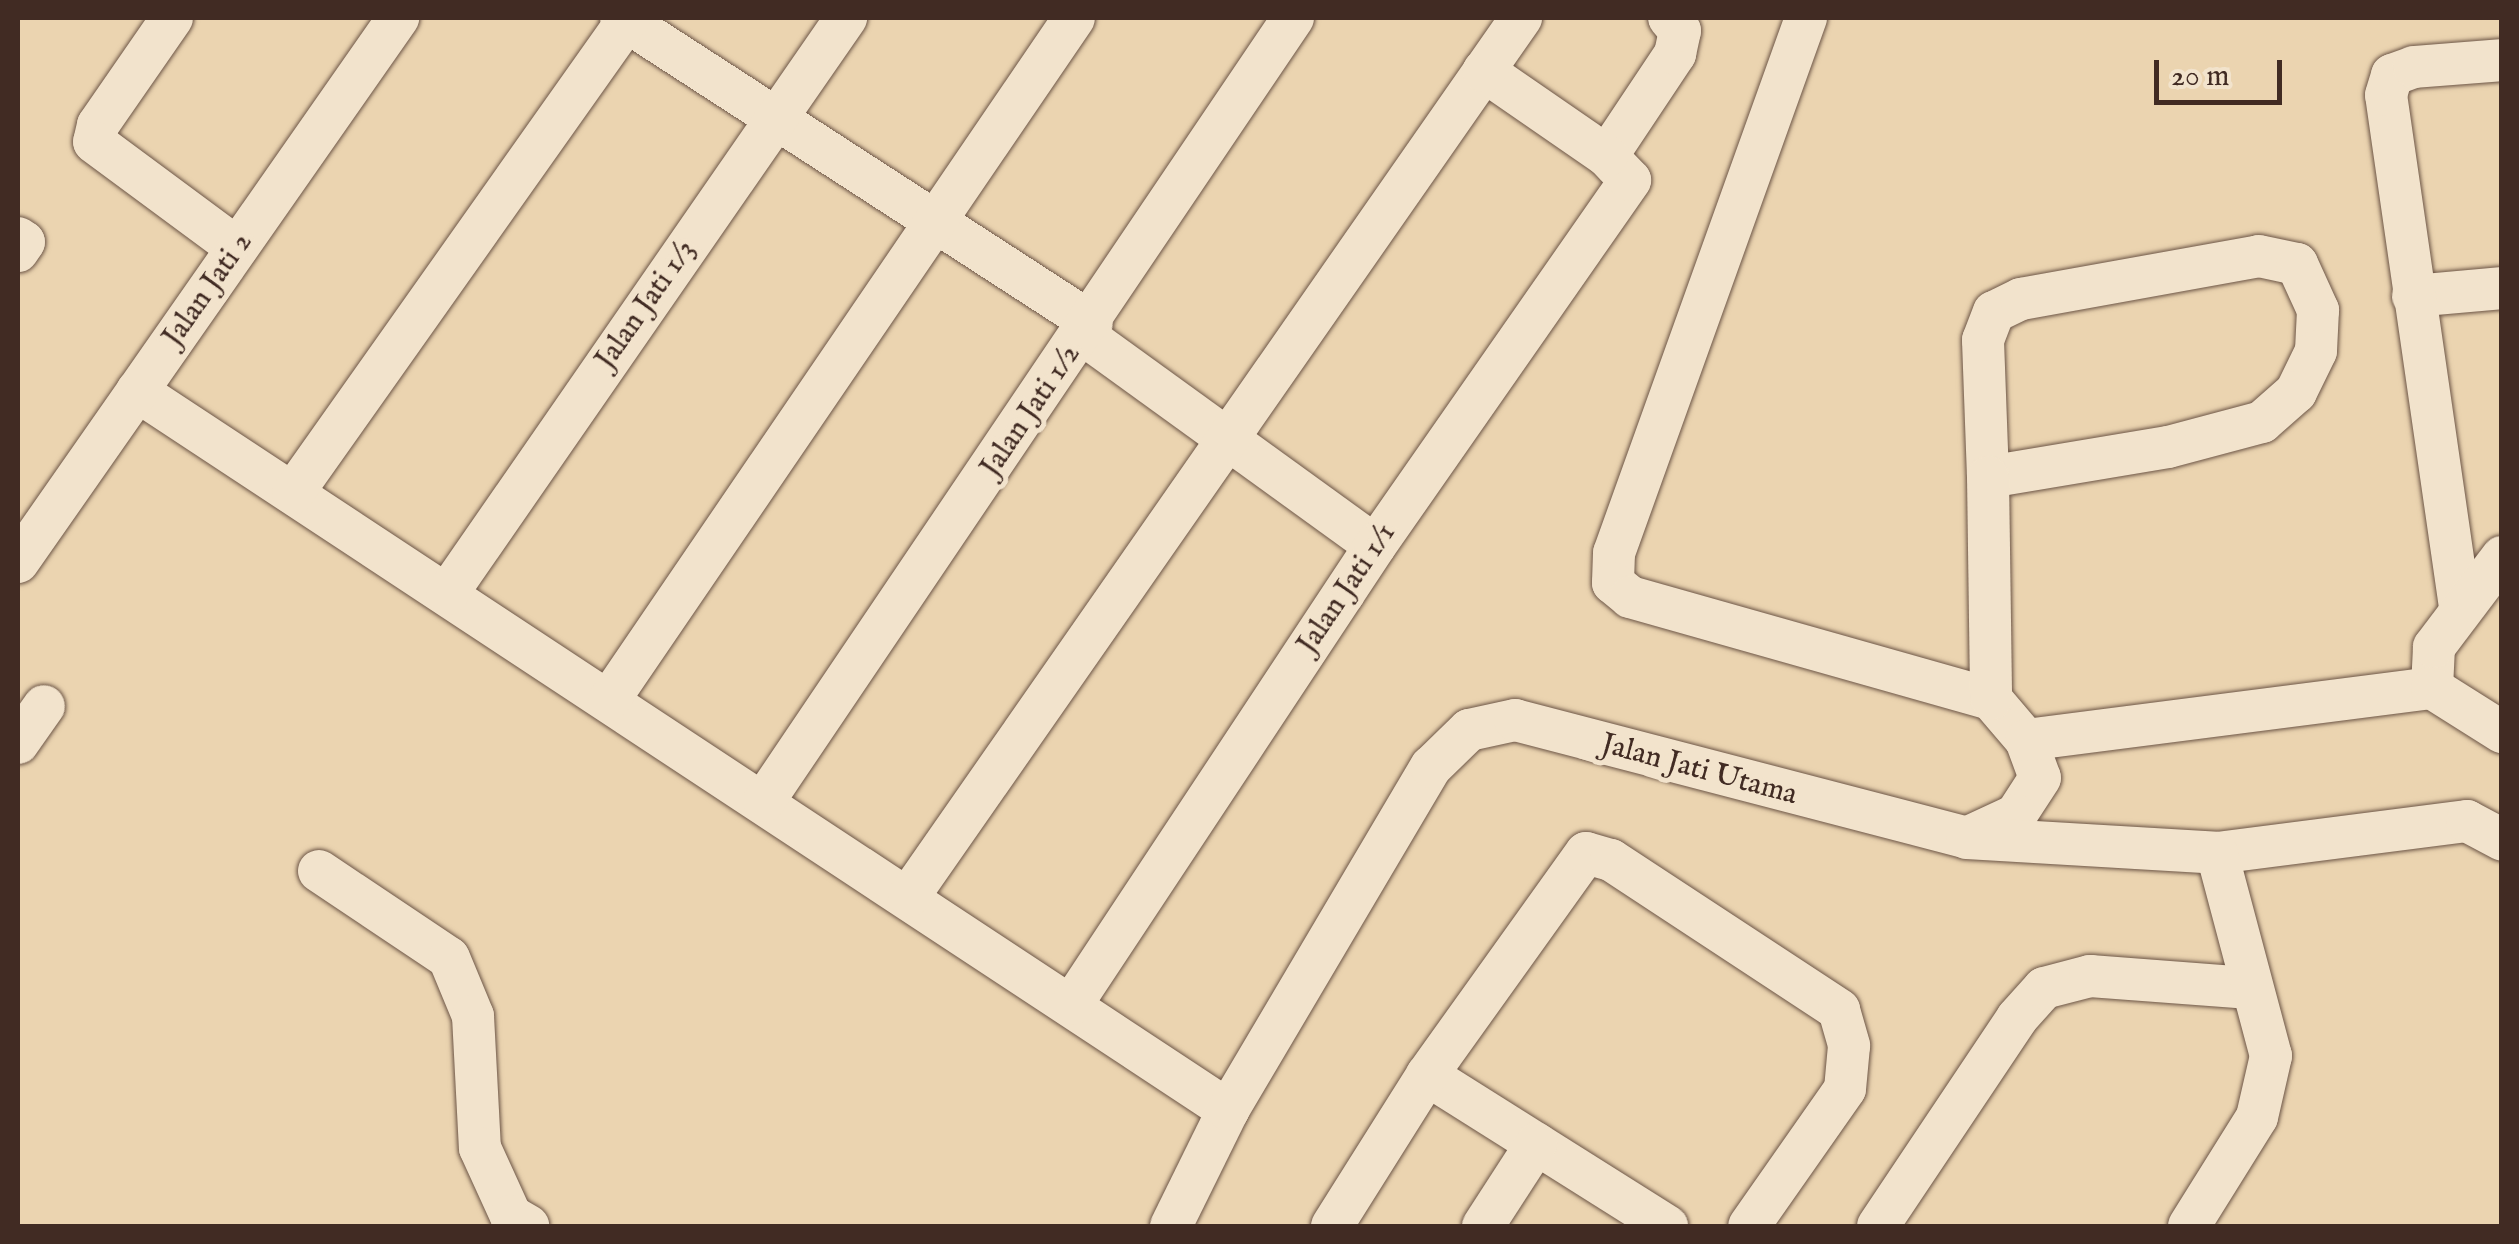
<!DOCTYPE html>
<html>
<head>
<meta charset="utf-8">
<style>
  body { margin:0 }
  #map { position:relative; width:2519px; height:1244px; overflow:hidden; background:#ebd4b0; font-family:"IM FELL English",serif }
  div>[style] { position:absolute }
  .roads { filter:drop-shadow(0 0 2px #6c5546) drop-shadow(0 0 2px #6c5546) }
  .minor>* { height:42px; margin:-21px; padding:0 21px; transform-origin:21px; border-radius:21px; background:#f2e3cc }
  span { translate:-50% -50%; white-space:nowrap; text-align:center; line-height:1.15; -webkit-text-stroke:10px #f2e3cc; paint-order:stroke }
  .street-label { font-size:30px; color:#412b23 }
  .frame { position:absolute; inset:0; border:20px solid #412b23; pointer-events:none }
  .scale { position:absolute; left:2154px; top:60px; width:128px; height:45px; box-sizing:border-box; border:5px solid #412b23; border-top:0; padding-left:12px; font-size:30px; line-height:35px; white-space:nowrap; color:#412b23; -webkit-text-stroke:8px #f2e3cc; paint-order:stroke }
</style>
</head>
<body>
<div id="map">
  <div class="roads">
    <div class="minor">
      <i style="left:172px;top:18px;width:130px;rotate:124.7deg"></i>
      <i style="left:98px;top:125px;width:17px;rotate:103deg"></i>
      <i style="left:94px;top:142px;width:178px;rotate:36.5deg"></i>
      <i style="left:621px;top:18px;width:561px;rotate:32.93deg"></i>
      <i style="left:1806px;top:18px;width:568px;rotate:109.74deg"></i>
      <i style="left:1614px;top:553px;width:30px;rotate:92deg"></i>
      <i style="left:1613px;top:583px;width:22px;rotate:39deg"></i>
      <i style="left:1630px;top:597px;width:375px;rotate:15.8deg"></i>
      <i style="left:1991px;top:699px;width:54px;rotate:49.5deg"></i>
      <i style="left:2026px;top:740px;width:40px;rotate:69.8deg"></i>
      <i style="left:2040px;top:778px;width:44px;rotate:123deg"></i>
      <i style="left:2016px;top:815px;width:50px;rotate:155deg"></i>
      <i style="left:1607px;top:156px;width:123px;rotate:-56.3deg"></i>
      <i style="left:1675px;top:54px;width:24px;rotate:-78deg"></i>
      <i style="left:1680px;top:31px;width:17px;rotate:-130deg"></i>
      <i style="left:18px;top:238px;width:7px;rotate:34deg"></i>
      <i style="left:24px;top:242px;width:11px;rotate:124deg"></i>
      <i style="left:2413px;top:296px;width:89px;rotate:-5.1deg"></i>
      <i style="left:1084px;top:335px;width:359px;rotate:35.9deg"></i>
      <i style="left:137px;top:391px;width:1307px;rotate:33.39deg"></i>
      <i style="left:1988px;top:477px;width:137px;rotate:-92.1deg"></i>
      <i style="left:1983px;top:340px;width:30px;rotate:-69deg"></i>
      <i style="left:1994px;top:312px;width:30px;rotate:-26deg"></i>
      <i style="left:2021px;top:299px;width:242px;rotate:-10.2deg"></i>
      <i style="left:2259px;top:256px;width:39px;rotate:12deg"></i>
      <i style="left:2297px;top:264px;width:51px;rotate:65.5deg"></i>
      <i style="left:2318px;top:310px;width:41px;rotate:92.8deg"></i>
      <i style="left:2316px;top:351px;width:46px;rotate:116deg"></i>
      <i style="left:2296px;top:392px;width:45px;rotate:138.6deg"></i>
      <i style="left:2262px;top:422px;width:97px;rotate:165.1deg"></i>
      <i style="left:2168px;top:447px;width:182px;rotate:170.5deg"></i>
      <i style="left:1988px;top:477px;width:222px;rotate:89.2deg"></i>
      <i style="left:293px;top:493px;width:582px;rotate:-54.73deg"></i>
      <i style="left:18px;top:562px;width:664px;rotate:-55.06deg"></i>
      <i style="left:447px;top:594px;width:701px;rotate:-55.29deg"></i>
      <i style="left:2460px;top:607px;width:517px;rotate:-98.22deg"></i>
      <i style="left:2386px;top:95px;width:21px;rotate:-73deg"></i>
      <i style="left:2392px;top:75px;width:23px;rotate:-20deg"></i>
      <i style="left:2414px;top:67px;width:88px;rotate:-4.5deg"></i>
      <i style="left:2432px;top:688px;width:41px;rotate:-87.2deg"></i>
      <i style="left:2434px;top:647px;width:113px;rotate:-52.9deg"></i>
      <i style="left:609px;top:700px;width:825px;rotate:-55.71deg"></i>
      <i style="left:2026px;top:740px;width:409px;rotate:-7.3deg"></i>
      <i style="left:2432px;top:688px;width:83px;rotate:32.2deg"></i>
      <i style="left:18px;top:743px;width:45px;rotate:-54.9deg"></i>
      <i style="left:764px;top:801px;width:945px;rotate:-55.96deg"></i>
      <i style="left:319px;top:871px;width:156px;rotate:33.8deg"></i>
      <i style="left:449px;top:958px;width:63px;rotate:67.5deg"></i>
      <i style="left:473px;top:1016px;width:132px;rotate:87deg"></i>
      <i style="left:480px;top:1148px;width:75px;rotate:65.5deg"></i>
      <i style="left:511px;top:1216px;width:20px;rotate:30deg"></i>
      <i style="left:909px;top:896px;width:1006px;rotate:-55.12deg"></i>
      <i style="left:1072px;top:1004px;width:549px;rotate:-56.51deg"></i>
      <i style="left:1375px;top:546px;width:446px;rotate:-55.1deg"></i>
      <i style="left:1630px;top:180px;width:33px;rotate:-134deg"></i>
      <i style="left:1607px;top:156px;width:150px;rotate:-145.4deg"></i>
      <i style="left:1484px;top:71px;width:65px;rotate:-55.1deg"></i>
      <i style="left:1427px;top:1075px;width:284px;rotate:32.2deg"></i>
      <i style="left:1171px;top:1226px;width:129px;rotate:-63.8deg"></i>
      <i style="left:1228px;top:1110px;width:399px;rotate:-59.4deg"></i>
      <i style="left:1431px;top:767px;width:53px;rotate:-44.2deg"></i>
      <i style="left:1469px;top:730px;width:47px;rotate:-12.3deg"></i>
      <i style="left:1515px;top:720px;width:467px;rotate:14.6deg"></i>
      <i style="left:1967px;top:838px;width:250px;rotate:3.4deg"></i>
      <i style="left:2217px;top:853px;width:252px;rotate:-7.3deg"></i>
      <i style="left:2467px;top:821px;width:40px;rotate:28deg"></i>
      <i style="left:1332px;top:1226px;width:178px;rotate:-57.8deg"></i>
      <i style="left:1427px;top:1075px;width:273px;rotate:-54.4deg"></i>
      <i style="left:1586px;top:853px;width:26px;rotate:16deg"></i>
      <i style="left:1611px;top:860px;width:273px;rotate:33.3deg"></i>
      <i style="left:1839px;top:1010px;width:37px;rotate:74deg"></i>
      <i style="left:1849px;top:1046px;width:43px;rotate:95.3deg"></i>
      <i style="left:1845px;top:1089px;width:167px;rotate:125deg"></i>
      <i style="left:1483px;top:1226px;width:98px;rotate:-57.1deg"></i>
      <i style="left:1878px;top:1226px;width:250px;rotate:-56.2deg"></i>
      <i style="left:2017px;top:1018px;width:40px;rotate:-48deg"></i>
      <i style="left:2044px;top:988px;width:48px;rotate:-14.6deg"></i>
      <i style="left:2090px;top:976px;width:161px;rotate:4.3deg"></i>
      <i style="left:2189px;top:1226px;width:128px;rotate:-58deg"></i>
      <i style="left:2257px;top:1117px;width:63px;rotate:-77.1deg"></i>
      <i style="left:2271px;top:1056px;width:210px;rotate:-104.9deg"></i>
    </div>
  </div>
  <div class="street-label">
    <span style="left:208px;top:290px;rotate:-55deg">Jalan Jati 2</span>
    <span style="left:646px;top:305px;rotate:-55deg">Jalan Jati 1/3</span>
    <span style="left:1031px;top:411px;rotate:-56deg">Jalan Jati 1/2</span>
    <span style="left:1347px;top:589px;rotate:-56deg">Jalan Jati 1/1</span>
    <span style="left:1699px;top:770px;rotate:15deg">Jalan Jati Utama</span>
  </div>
  <div class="frame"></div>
  <div class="scale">20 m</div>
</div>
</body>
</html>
